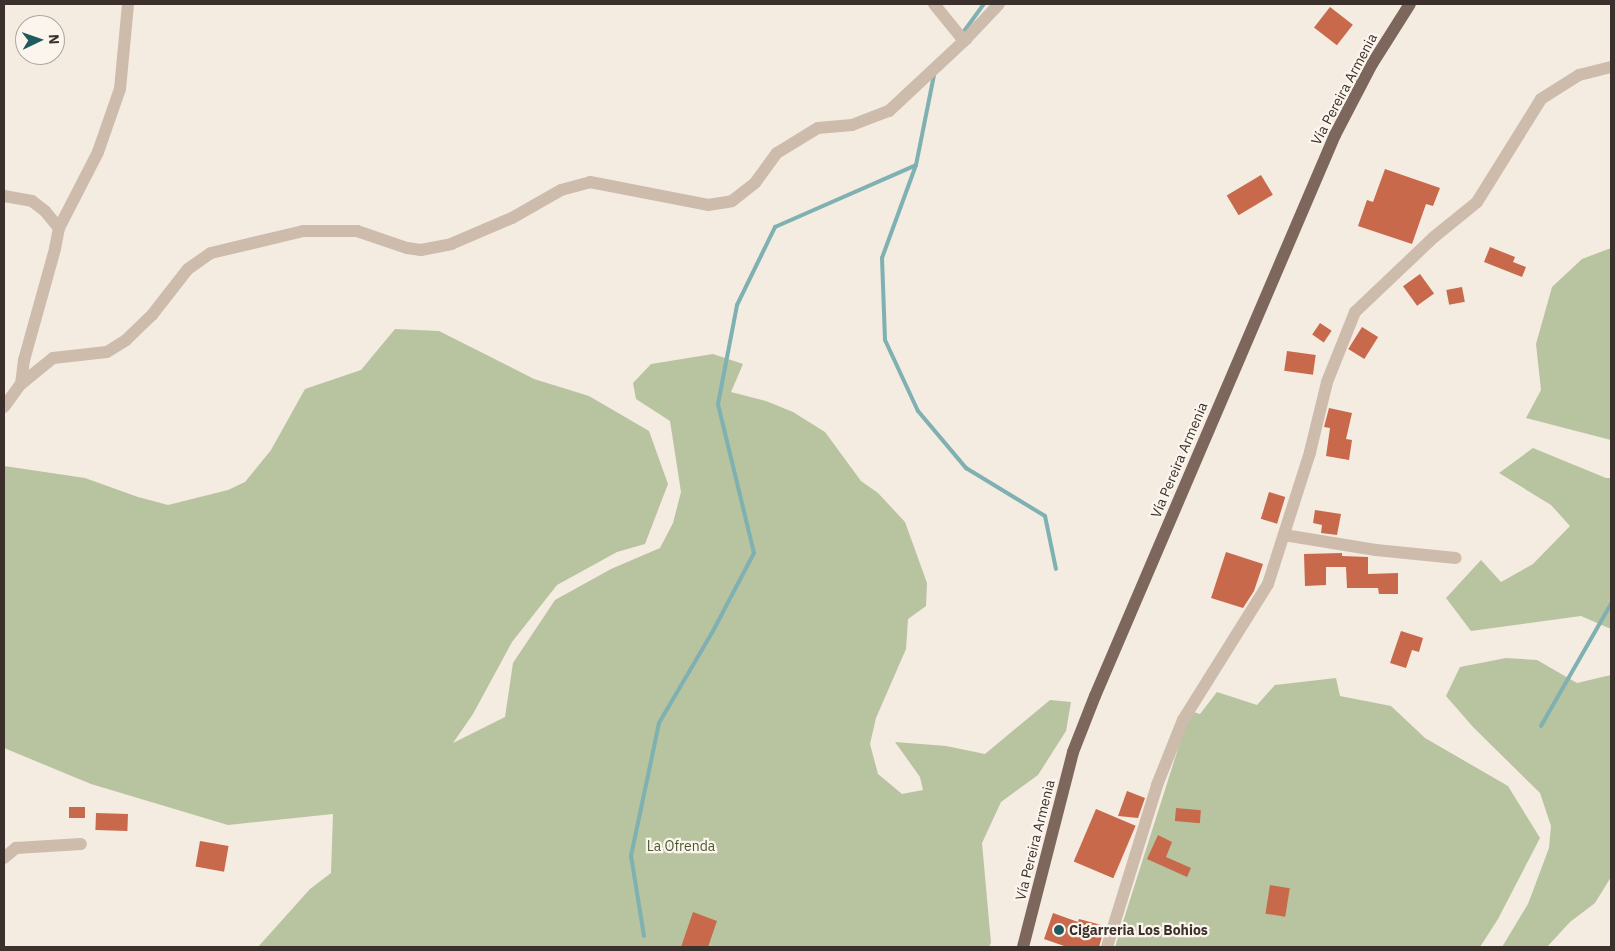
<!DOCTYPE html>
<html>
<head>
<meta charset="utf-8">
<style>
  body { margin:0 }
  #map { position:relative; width:1615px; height:951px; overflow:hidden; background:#f4ebe1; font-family:"IBM Plex Sans",sans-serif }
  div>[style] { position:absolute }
  .green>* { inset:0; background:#b8c4a0 }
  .stream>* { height:4px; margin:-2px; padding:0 2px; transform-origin:2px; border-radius:2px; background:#7fb0b2 }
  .building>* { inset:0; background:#c8694b; transform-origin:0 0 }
  .minor>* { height:12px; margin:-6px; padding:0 6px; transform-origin:6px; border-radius:6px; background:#cdbbac }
  .major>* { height:12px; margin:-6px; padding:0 6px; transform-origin:6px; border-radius:6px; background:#7d675c }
  .dots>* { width:14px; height:14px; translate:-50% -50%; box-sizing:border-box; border:2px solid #fbf5ee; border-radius:50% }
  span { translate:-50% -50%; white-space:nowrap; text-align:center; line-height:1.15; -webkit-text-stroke:4.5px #fbf5ee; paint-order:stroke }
  .street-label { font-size:14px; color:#3b302b }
  .park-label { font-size:14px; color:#4a5a2e }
  .poi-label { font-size:14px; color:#3b302b; font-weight:700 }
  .left { translate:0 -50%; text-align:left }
  .frame { position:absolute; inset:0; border:5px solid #3b302b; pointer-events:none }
  .north { position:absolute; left:15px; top:15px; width:50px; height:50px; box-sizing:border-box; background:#fbf5ee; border:1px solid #aea6a0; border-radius:50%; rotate:87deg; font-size:14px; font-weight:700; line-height:20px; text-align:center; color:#3b302b }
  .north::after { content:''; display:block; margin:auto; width:18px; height:22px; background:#1f5a5e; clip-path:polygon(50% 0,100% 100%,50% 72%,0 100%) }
</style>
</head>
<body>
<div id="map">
  <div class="green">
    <i style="clip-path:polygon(1611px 248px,1611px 440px,1526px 418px,1541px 390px,1536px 344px,1552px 287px,1582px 259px)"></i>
    <i style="clip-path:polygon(395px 329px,439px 331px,534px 379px,589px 396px,649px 431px,668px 484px,645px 544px,617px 552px,557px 585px,512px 642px,473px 714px,453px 743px,505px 717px,513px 663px,555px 600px,611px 569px,660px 548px,673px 523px,681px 492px,670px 421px,636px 399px,633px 383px,651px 364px,713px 354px,743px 364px,731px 392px,766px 401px,793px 412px,825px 432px,861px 481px,878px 493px,905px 522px,927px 583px,926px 606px,908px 619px,906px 649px,876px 718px,870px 744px,878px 774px,902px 794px,923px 790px,920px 777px,895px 742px,946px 746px,985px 754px,1050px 700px,1071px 702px,1066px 731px,1038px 775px,1001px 802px,982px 843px,991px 943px,989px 947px,258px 947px,310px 889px,331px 873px,333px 814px,228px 825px,91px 784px,4px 748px,4px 466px,85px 478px,138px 497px,168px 505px,228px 490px,245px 482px,271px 450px,305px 389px,361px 370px)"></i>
    <i style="clip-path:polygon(1533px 448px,1606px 478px,1611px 478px,1611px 629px,1581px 616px,1471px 631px,1446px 598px,1481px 560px,1501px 582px,1533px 564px,1570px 526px,1551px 505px,1499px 473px)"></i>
    <i style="clip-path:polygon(1506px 658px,1537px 660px,1577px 683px,1611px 675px,1611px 877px,1595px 903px,1570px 922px,1547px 947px,1502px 947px,1528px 904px,1549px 848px,1551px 826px,1540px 793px,1473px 727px,1446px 696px,1460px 667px)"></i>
    <i style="clip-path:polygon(1336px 678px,1340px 696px,1391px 706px,1425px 738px,1508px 786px,1540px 838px,1498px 919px,1480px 947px,1115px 947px,1190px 711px,1200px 714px,1217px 692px,1257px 705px,1275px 685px)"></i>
  </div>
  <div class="stream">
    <i style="left:962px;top:34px;width:37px;rotate:-54deg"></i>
    <i style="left:934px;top:75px;width:92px;rotate:101.3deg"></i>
    <i style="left:916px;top:165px;width:99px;rotate:110.1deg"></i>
    <i style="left:882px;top:258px;width:82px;rotate:87.9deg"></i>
    <i style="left:885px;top:340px;width:78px;rotate:65.1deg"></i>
    <i style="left:918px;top:411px;width:75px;rotate:49.9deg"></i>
    <i style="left:966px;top:468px;width:92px;rotate:31.3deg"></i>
    <i style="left:1045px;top:516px;width:54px;rotate:78.3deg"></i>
    <i style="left:1541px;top:726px;width:141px;rotate:-60.2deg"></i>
    <i style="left:644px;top:936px;width:81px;rotate:-99.2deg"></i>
    <i style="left:631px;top:856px;width:136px;rotate:-78.1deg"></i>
    <i style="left:659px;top:723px;width:107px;rotate:-59.6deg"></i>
    <i style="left:713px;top:631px;width:88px;rotate:-62.3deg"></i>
    <i style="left:754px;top:553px;width:153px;rotate:-103.6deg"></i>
    <i style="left:718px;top:404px;width:101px;rotate:-79.1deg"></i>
    <i style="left:737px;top:305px;width:87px;rotate:-64deg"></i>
    <i style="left:775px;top:227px;width:154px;rotate:-23.7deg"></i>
  </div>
  <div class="building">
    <i style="left:1330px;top:7px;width:29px;height:26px;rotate:38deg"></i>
    <i style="clip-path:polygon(1385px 169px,1440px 188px,1433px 206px,1426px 204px,1412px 244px,1358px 226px,1367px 200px,1373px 202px)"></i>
    <i style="left:1261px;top:175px;width:23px;height:40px;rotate:59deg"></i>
    <i style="clip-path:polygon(1490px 247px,1515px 257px,1513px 262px,1526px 267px,1522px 277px,1484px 262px)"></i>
    <i style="left:1420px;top:274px;width:24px;height:21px;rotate:54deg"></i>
    <i style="left:1462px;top:287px;width:15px;height:16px;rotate:79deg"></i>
    <i style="left:1320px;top:323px;width:14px;height:14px;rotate:34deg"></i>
    <i style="left:1362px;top:327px;width:19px;height:26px;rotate:32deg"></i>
    <i style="left:1287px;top:351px;width:29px;height:20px;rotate:8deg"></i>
    <i style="clip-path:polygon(1329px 408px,1352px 413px,1346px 439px,1352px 440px,1349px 460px,1326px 456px,1330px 428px,1324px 427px)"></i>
    <i style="left:1269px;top:492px;width:17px;height:28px;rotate:17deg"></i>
    <i style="clip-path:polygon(1315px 510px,1341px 514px,1337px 535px,1321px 533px,1322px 525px,1313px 523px)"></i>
    <i style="clip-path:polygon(1226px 552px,1263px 564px,1254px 591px,1243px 608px,1211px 598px)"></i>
    <i style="clip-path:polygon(1342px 553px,1342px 556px,1368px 557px,1368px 574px,1398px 573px,1398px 594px,1379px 594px,1378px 588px,1347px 588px,1346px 567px,1326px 567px,1326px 585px,1305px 586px,1304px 554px)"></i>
    <i style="clip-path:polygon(1401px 631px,1423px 638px,1419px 652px,1412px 650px,1406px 668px,1390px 663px)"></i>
    <i style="clip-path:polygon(1127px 791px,1145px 798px,1138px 818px,1118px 816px)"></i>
    <i style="left:85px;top:807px;width:11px;height:16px;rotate:90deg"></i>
    <i style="left:1176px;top:808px;width:25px;height:13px;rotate:5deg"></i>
    <i style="left:1096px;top:809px;width:43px;height:57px;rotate:23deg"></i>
    <i style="left:96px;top:813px;width:32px;height:17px;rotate:2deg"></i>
    <i style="clip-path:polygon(1158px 835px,1172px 842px,1166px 857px,1191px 868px,1187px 877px,1147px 859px)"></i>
    <i style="left:200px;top:841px;width:29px;height:26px;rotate:10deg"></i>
    <i style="left:1270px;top:885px;width:20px;height:29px;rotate:9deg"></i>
    <i style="clip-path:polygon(693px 912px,717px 921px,708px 947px,681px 947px)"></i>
    <i style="clip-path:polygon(1053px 913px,1078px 922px,1079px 919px,1105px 926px,1099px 947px,1067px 947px,1044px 939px)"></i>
  </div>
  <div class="minor">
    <i style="left:934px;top:4px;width:41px;rotate:50.9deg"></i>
    <i style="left:960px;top:36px;width:7px;rotate:27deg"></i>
    <i style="left:4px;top:196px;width:28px;rotate:10deg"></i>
    <i style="left:32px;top:201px;width:16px;rotate:38deg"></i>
    <i style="left:45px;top:211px;width:22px;rotate:51deg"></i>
    <i style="left:59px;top:228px;width:21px;rotate:101deg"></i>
    <i style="left:55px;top:249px;width:115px;rotate:105.6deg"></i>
    <i style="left:24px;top:360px;width:24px;rotate:97deg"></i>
    <i style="left:59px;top:228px;width:85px;rotate:-62.8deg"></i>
    <i style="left:98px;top:152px;width:67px;rotate:-70.8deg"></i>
    <i style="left:120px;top:89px;width:85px;rotate:-84.6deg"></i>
    <i style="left:4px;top:407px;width:29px;rotate:-54deg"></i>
    <i style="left:21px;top:384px;width:41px;rotate:-39.1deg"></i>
    <i style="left:53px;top:358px;width:54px;rotate:-6.3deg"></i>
    <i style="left:107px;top:352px;width:22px;rotate:-32deg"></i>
    <i style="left:126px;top:340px;width:36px;rotate:-44deg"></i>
    <i style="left:152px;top:315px;width:58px;rotate:-52deg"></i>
    <i style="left:188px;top:269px;width:28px;rotate:-35deg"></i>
    <i style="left:211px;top:253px;width:95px;rotate:-13.4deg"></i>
    <i style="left:303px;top:231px;width:54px"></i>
    <i style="left:357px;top:231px;width:53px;rotate:18.8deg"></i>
    <i style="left:407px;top:248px;width:14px;rotate:8deg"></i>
    <i style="left:421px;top:250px;width:31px;rotate:-11deg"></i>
    <i style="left:451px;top:244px;width:66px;rotate:-23.1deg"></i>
    <i style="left:512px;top:218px;width:56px;rotate:-29.7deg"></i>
    <i style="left:561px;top:190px;width:30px;rotate:-15deg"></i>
    <i style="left:590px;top:182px;width:120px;rotate:11deg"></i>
    <i style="left:708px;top:205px;width:24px;rotate:-9deg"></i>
    <i style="left:732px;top:201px;width:29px;rotate:-38deg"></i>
    <i style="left:755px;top:183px;width:37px;rotate:-54deg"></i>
    <i style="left:777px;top:153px;width:48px;rotate:-31.4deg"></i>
    <i style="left:818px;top:128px;width:34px;rotate:-5deg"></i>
    <i style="left:852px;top:125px;width:40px;rotate:-21deg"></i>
    <i style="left:889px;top:111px;width:105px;rotate:-43.1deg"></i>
    <i style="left:966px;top:39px;width:48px;rotate:-46.7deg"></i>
    <i style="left:1284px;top:535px;width:93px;rotate:9.3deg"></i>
    <i style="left:1376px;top:550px;width:80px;rotate:5.7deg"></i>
    <i style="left:4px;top:858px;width:16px;rotate:-40deg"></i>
    <i style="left:16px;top:848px;width:65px;rotate:-3.5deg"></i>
    <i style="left:1107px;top:947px;width:170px;rotate:-72.8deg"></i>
    <i style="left:1157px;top:785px;width:70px;rotate:-68.2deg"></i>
    <i style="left:1183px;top:720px;width:160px;rotate:-58deg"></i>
    <i style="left:1268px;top:584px;width:139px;rotate:-72.3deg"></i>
    <i style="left:1310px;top:452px;width:72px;rotate:-76.3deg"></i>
    <i style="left:1327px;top:382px;width:75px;rotate:-68.2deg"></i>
    <i style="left:1355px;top:312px;width:109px;rotate:-43.5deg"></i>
    <i style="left:1434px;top:237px;width:55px;rotate:-39.1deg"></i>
    <i style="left:1477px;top:202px;width:121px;rotate:-58.1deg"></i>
    <i style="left:1541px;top:99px;width:45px;rotate:-32.3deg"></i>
    <i style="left:1579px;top:75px;width:33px;rotate:-14deg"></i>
  </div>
  <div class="major">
    <i style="left:1023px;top:947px;width:201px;rotate:-75.6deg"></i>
    <i style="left:1073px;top:752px;width:60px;rotate:-68.6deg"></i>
    <i style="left:1095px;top:696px;width:610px;rotate:-66.84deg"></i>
    <i style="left:1335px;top:135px;width:80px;rotate:-62.5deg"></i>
    <i style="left:1372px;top:64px;width:71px;rotate:-57.7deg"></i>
  </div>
  <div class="dots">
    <i style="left:1059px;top:930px;background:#1f5a5e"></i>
  </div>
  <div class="street-label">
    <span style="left:1344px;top:89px;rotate:-62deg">Vía Pereira Armenia</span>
    <span style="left:1179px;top:460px;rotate:-67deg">Vía Pereira Armenia</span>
    <span style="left:1035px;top:840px;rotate:-76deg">Vía Pereira Armenia</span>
  </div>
  <div class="park-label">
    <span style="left:681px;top:846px">La Ofrenda</span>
  </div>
  <div class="poi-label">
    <span class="left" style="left:1069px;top:930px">Cigarreria Los Bohios</span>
  </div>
  <div class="frame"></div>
  <div class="north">N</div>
</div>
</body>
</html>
